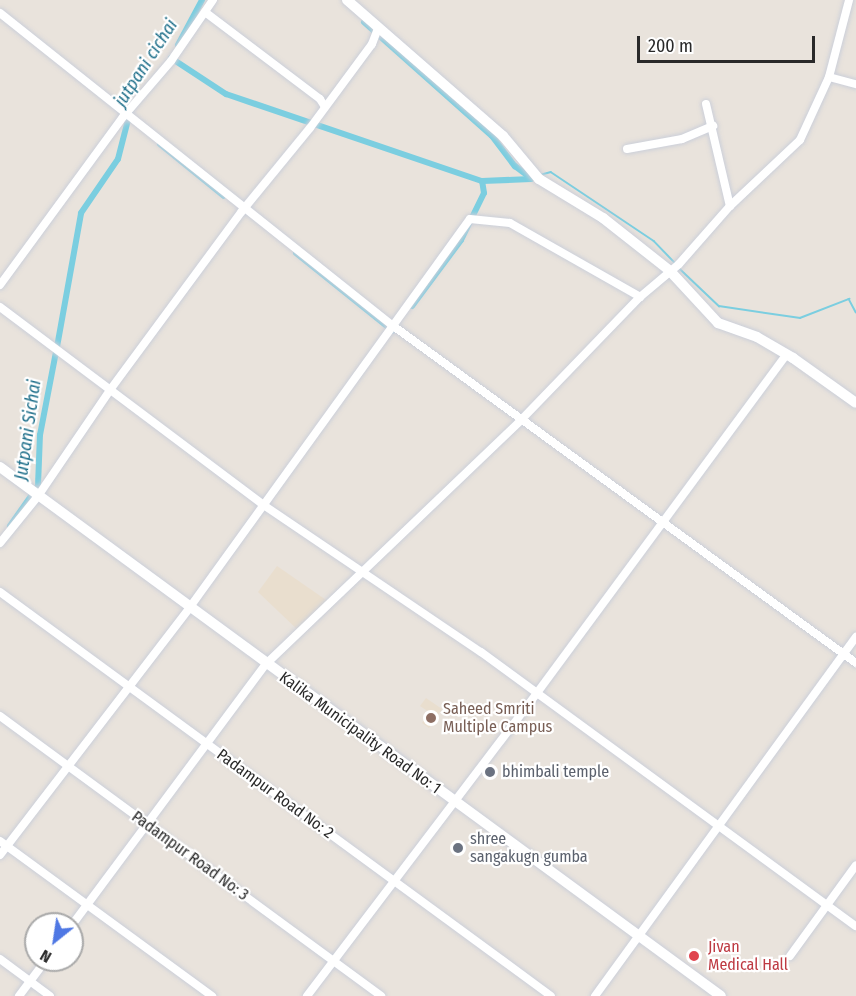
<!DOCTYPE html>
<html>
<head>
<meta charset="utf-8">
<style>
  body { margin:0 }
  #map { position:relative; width:856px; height:996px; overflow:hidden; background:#e9e3dc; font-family:"Fira Sans Condensed",sans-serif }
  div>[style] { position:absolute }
  .education>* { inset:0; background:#e9dece }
  .stream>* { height:1.5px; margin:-0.75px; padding:0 0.75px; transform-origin:0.75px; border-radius:0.75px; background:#7bcee0 }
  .canal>* { height:6px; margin:-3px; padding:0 3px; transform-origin:3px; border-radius:3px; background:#7bcee0 }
  .roads { filter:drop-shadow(0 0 2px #cbcfd9) drop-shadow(0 0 2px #cbcfd9) }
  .street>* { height:8px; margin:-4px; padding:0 4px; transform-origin:4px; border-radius:4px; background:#fff }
  .secondary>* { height:10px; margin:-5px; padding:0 5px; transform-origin:5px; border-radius:5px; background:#fff }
  .dots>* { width:16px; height:16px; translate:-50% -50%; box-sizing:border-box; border:3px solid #fff; border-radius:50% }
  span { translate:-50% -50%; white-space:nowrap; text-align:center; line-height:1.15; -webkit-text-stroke:4.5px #fff; paint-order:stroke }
  .education-label { font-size:16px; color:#785e54 }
  .left { translate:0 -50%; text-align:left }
  .street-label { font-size:16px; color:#292929 }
  .worship-label { font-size:16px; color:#5b616d }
  .health-label { font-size:16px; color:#be3a42 }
  .water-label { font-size:18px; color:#1d6e89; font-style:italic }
  .north { position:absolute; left:24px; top:912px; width:60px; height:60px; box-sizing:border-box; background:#fff; border:2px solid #a9a9a9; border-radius:50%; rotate:210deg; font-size:16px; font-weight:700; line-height:24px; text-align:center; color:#292929 }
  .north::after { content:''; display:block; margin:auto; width:21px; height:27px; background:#4f78e4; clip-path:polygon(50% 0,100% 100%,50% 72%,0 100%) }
  .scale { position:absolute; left:637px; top:36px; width:178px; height:27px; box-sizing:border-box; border:3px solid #292929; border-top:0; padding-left:8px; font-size:18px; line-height:21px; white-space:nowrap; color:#292929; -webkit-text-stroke:4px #fff; paint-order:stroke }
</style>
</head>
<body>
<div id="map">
  <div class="education">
    <i style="clip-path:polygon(277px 566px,329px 602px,300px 632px,258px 592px)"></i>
    <i style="clip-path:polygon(426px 698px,442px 709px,429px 728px,422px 723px,429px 712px,420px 706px)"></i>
  </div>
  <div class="stream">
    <i style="left:540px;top:175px;width:11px;rotate:-15deg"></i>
    <i style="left:551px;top:172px;width:124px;rotate:33.8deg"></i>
    <i style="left:654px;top:241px;width:30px;rotate:46deg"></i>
    <i style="left:678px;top:267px;width:57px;rotate:43.6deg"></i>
    <i style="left:719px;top:306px;width:82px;rotate:8.4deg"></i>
    <i style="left:800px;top:318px;width:53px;rotate:-21.2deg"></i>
    <i style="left:849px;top:299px;width:15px;rotate:62deg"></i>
  </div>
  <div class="canal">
    <i style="left:364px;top:22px;width:171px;rotate:41.7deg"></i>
    <i style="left:492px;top:136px;width:38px;rotate:53deg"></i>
    <i style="left:515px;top:166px;width:20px;rotate:37deg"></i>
    <i style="left:178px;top:45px;width:51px;rotate:-61.9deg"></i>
    <i style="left:171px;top:58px;width:66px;rotate:33.2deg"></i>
    <i style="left:226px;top:94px;width:270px;rotate:18.8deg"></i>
    <i style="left:160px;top:144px;width:82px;rotate:39.1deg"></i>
    <i style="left:296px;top:253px;width:124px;rotate:38.8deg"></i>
    <i style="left:412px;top:306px;width:82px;rotate:-53.4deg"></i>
    <i style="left:461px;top:240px;width:52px;rotate:-63.9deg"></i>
    <i style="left:484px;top:193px;width:12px;rotate:-99deg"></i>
    <i style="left:482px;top:181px;width:49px;rotate:-2.3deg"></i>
    <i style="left:57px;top:347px;width:136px;rotate:-79.8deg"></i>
    <i style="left:81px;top:213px;width:65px;rotate:-55.6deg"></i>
    <i style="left:118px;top:159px;width:49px;rotate:-75.7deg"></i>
    <i style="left:10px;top:526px;width:49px;rotate:-55deg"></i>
    <i style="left:38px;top:486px;width:51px;rotate:-87.8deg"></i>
    <i style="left:40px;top:435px;width:85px;rotate:-79.1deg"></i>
  </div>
  <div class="roads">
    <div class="street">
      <i style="left:205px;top:12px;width:144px;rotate:37.1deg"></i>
      <i style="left:320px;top:99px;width:9px;rotate:58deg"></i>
      <i style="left:0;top:13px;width:501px;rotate:38.52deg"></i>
      <i style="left:392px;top:325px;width:574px;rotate:36.07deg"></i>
      <i style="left:829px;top:77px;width:80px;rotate:-75.4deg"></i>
      <i style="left:706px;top:104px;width:105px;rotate:76.8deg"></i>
      <i style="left:627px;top:149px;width:56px;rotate:-10.3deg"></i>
      <i style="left:682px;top:139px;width:34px;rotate:-23deg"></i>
      <i style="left:0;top:285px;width:208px;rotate:-53.8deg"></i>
      <i style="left:123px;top:117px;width:74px;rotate:-49.4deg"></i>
      <i style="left:171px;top:61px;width:74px;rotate:-55.5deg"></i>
      <i style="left:0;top:307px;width:328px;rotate:36.9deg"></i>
      <i style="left:262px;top:504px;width:264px;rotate:34.1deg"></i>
      <i style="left:481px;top:652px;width:464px;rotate:36.2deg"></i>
      <i style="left:0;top:543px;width:60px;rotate:-51deg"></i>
      <i style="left:38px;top:496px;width:128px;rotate:-55.8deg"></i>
      <i style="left:110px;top:390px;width:222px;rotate:-53.6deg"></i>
      <i style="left:242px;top:211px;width:107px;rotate:-50.7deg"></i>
      <i style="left:310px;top:128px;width:104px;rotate:-53.6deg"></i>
      <i style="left:372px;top:44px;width:17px;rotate:-69deg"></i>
      <i style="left:0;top:592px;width:683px;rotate:36.25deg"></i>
      <i style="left:0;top:716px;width:473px;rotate:36.3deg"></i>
      <i style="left:0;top:841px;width:263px;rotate:36.2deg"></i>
      <i style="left:0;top:855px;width:312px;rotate:-52.5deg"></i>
      <i style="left:190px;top:607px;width:478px;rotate:-54.2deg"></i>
      <i style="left:470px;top:219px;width:40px;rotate:5.7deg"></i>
      <i style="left:510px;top:223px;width:150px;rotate:29.6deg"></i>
      <i style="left:72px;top:925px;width:325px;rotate:-53.4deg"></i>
      <i style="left:266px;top:664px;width:354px;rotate:-43.7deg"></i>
      <i style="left:522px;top:419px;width:170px;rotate:-46deg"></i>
      <i style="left:640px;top:297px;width:51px;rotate:-40.2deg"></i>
      <i style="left:679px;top:264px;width:77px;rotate:-48.7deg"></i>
      <i style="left:730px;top:206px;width:96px;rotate:-43.3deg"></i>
      <i style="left:800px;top:140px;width:69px;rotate:-65.3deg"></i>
      <i style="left:829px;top:77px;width:28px;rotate:15deg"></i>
      <i style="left:790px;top:956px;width:112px;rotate:-54deg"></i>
      <i style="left:0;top:959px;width:62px;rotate:36.5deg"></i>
      <i style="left:19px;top:996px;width:45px;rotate:-53.1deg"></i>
      <i style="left:307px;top:996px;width:380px;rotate:-52.8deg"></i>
      <i style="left:537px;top:693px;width:420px;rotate:-53.6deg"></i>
      <i style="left:595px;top:996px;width:444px;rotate:-54deg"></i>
    </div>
    <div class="secondary">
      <i style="left:347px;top:0;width:207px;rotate:41.1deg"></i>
      <i style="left:503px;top:136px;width:56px;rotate:50.1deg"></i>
      <i style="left:539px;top:179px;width:75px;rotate:31.4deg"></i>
      <i style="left:603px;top:218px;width:85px;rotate:38.3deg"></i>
      <i style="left:670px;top:271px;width:71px;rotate:47.3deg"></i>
      <i style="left:718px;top:323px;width:41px;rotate:19.7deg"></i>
      <i style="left:757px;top:337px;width:42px;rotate:30.3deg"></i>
      <i style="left:793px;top:358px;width:77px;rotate:35.5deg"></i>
      <i style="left:0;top:467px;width:894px;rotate:36.27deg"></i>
    </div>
  </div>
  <div class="dots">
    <i style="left:431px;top:718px;background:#8d6e63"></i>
    <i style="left:490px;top:772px;background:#6b7280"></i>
    <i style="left:458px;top:848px;background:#6b7280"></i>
    <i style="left:694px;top:956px;background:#e0444e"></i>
  </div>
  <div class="education-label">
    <span class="left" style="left:443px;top:718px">Saheed Smriti<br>Multiple Campus</span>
  </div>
  <div class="street-label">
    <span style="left:360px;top:733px;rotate:36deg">Kalika Municipality Road No: 1</span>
    <span style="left:275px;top:794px;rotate:36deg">Padampur Road No: 2</span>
    <span style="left:190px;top:856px;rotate:36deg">Padampur Road No: 3</span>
  </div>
  <div class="worship-label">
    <span class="left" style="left:502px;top:772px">bhimbali temple</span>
    <span class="left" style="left:470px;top:848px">shree<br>sangakugn gumba</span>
  </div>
  <div class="health-label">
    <span class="left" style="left:708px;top:956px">Jivan<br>Medical Hall</span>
  </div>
  <div class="water-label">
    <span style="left:146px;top:63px;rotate:-57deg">jutpani cichai</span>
    <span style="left:28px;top:430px;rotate:-82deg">Jutpani Sichai</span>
  </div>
  <div class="north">N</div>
  <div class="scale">200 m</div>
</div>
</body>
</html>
